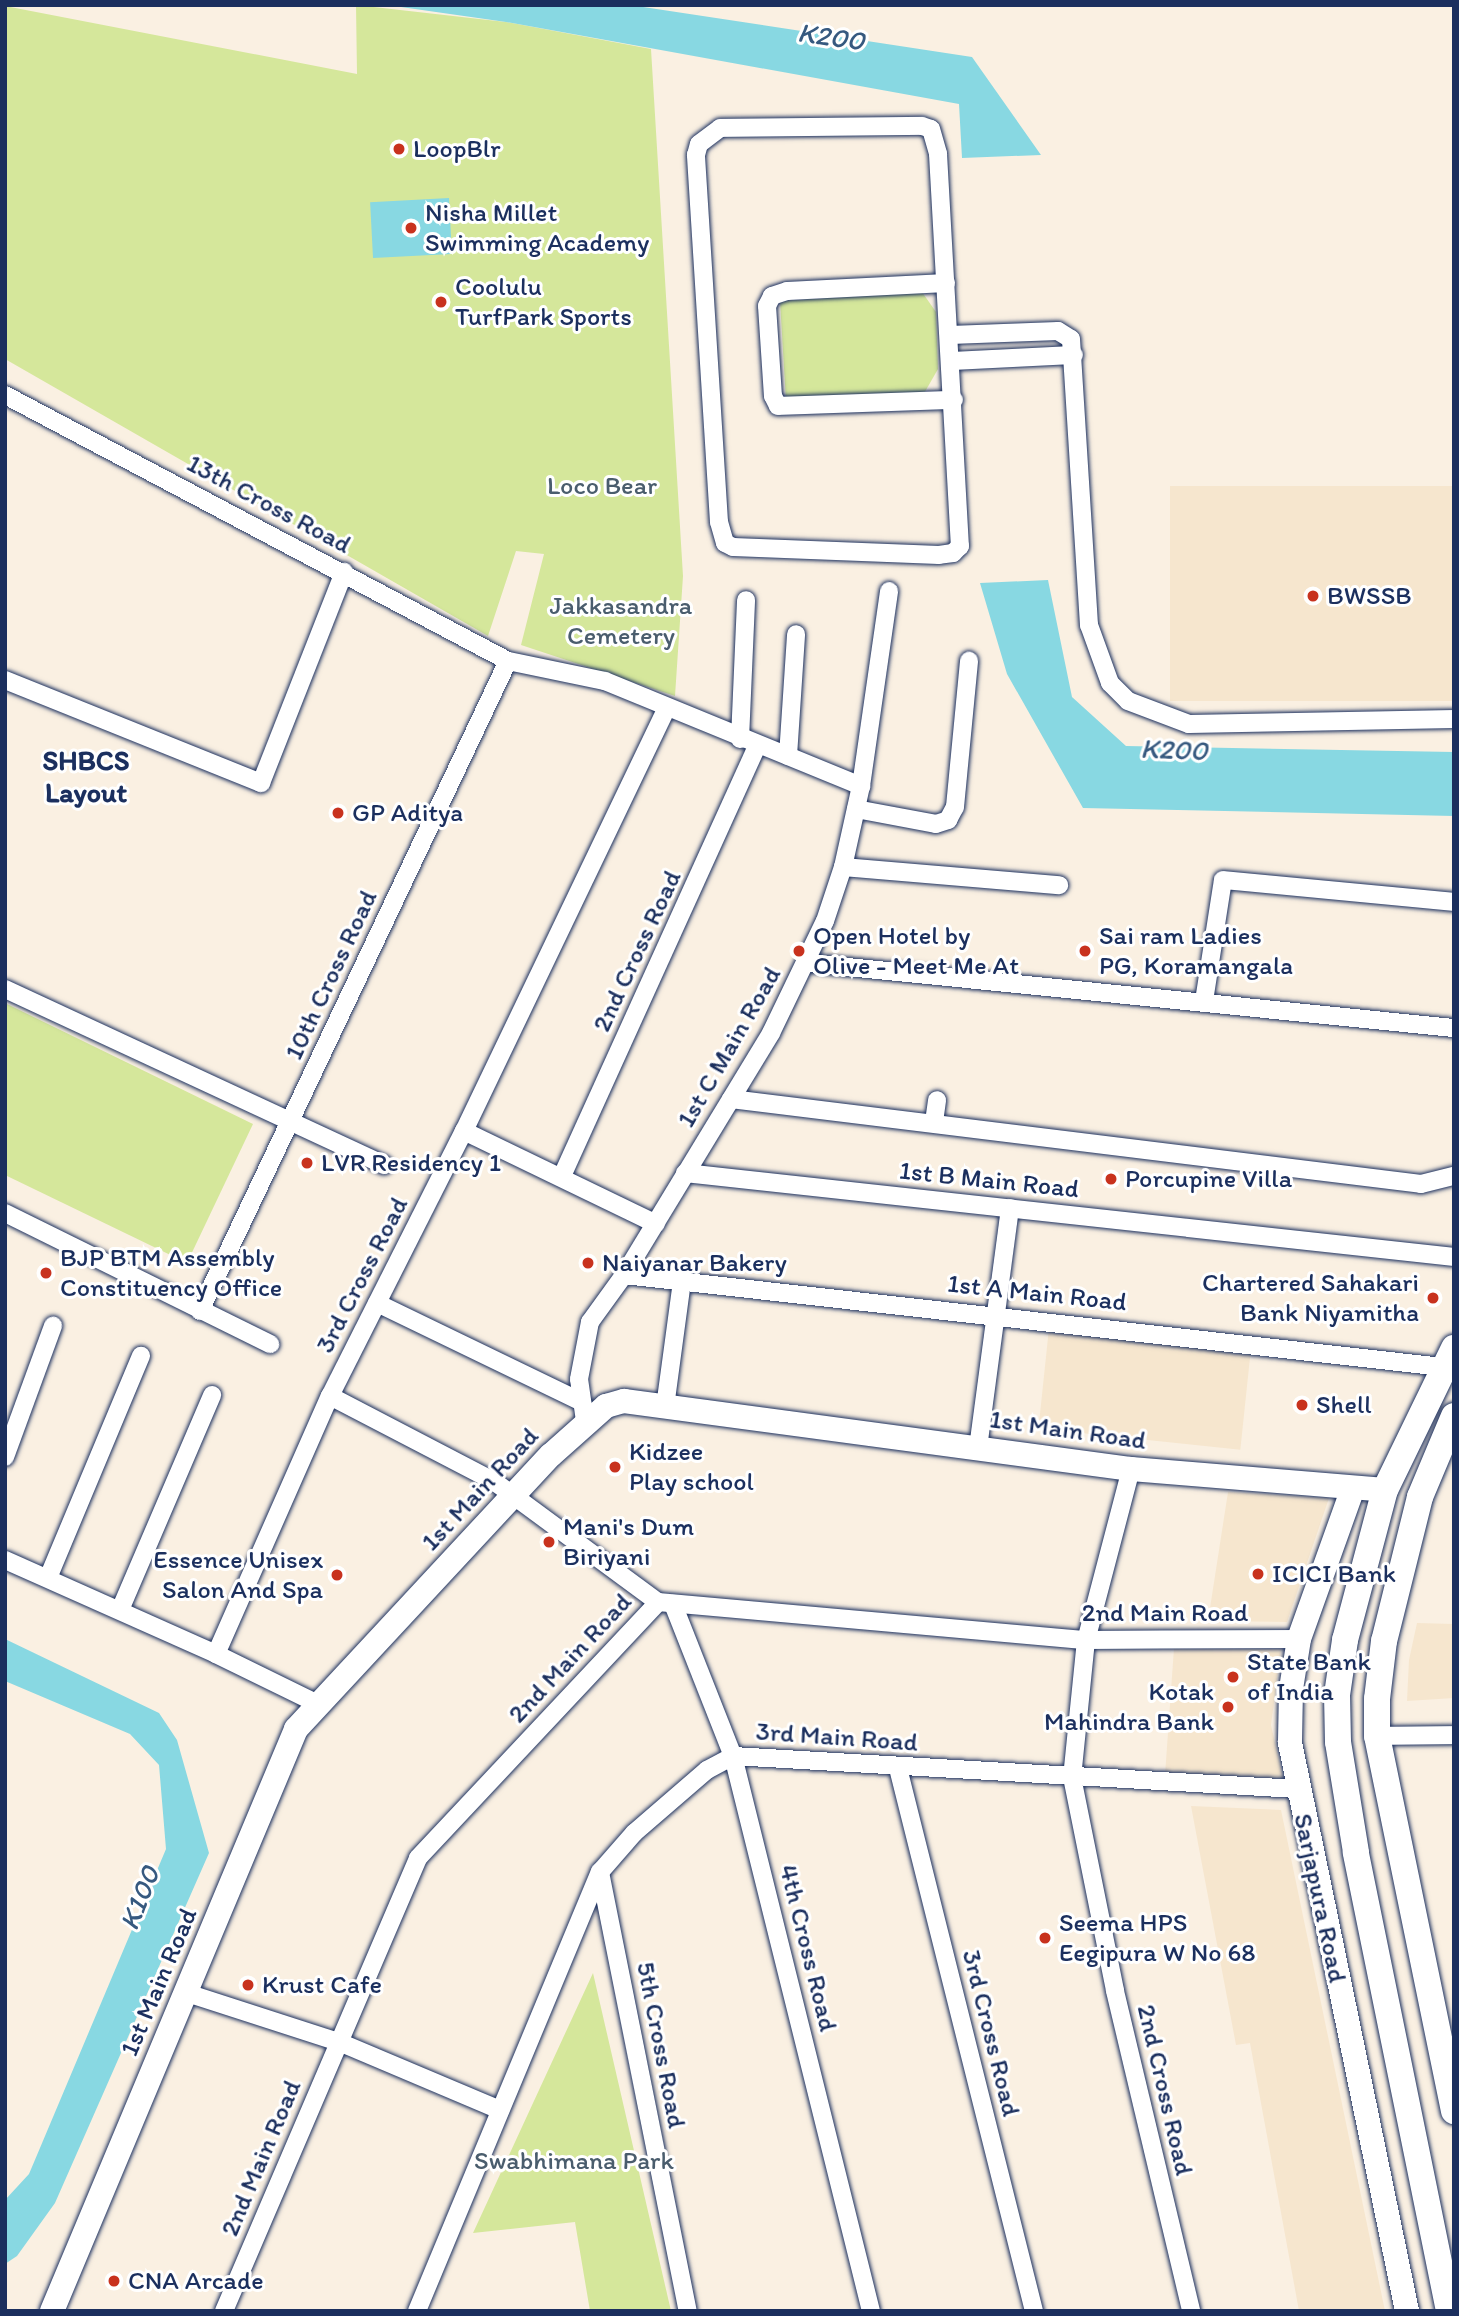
<!DOCTYPE html>
<html>
<head>
<meta charset="utf-8">
<style>
  body { margin:0 }
  #map { position:relative; width:1459px; height:2316px; overflow:hidden; background:#faf0e2; font-family:Itim,sans-serif }
  div>[style] { position:absolute }
  .built>* { inset:0; background:#f6e6ce; transform-origin:0 0 }
  .green>* { inset:0; background:#d5e79b }
  .water>* { inset:0; background:#88d8e2; transform-origin:0 0 }
  .roads { filter:drop-shadow(0 0 2px #1b2f5e) drop-shadow(0 0 2px #1b2f5e) }
  .street>* { height:18px; margin:-9px; padding:0 9px; transform-origin:9px; border-radius:9px; background:#fff }
  .secondary>* { height:24px; margin:-12px; padding:0 12px; transform-origin:12px; border-radius:12px; background:#fff }
  .primary>* { height:26px; margin:-13px; padding:0 13px; transform-origin:13px; border-radius:13px; background:#fff }
  .dots>* { width:19px; height:19px; translate:-50% -50%; box-sizing:border-box; border:4px solid #fff; border-radius:50% }
  span { translate:-50% -50%; white-space:nowrap; text-align:center; line-height:1.15; -webkit-text-stroke:6px #fff; paint-order:stroke }
  .poi-label { font-size:26px; color:#1b2f5e }
  .left { translate:0 -50%; text-align:left }
  .right { translate:-100% -50%; text-align:right }
  .park-label { font-size:26px; color:#4a5d6d }
  .street-label { font-size:26px; color:#1b2f5e }
  .water-label { font-size:28px; color:#36597f; font-style:italic }
  .neighbourhood-label { font-size:28px; color:#1b2f5e; font-weight:700 }
  .frame { position:absolute; inset:0; border:7px solid #1b2f5e; pointer-events:none }
</style>
</head>
<body>
<div id="map">
  <div class="built">
    <i style="left:1454px;top:486px;width:215px;height:284px;rotate:90deg"></i>
    <i style="left:1049px;top:1328px;width:203px;height:101px;rotate:6deg"></i>
    <i style="clip-path:polygon(1228px 1492px,1329px 1498px,1287px 1622px,1208px 1621px)"></i>
    <i style="clip-path:polygon(1417px 1623px,1454px 1624px,1454px 1698px,1407px 1701px,1409px 1660px)"></i>
    <i style="clip-path:polygon(1174px 1648px,1281px 1649px,1271px 1725px,1283px 1778px,1165px 1775px)"></i>
    <i style="clip-path:polygon(1191px 1806px,1281px 1810px,1385px 2311px,1299px 2311px,1250px 2043px,1236px 2045px)"></i>
  </div>
  <div class="green">
    <i style="clip-path:polygon(356px 5px,506px 22px,651px 49px,683px 576px,675px 696px,521px 645px,544px 554px,516px 551px,488px 636px,5px 359px,5px 6px,357px 74px)"></i>
    <i style="clip-path:polygon(922px 292px,936px 312px,938px 369px,922px 397px,786px 401px,780px 301px)"></i>
    <i style="clip-path:polygon(5px 1003px,253px 1124px,187px 1263px,5px 1175px)"></i>
    <i style="clip-path:polygon(593px 1973px,671px 2311px,590px 2311px,575px 2222px,473px 2233px)"></i>
  </div>
  <div class="water">
    <i style="clip-path:polygon(387px 5px,630px 5px,972px 57px,1041px 155px,962px 158px,959px 104px,506px 22px)"></i>
    <i style="left:449px;top:198px;width:56px;height:79px;rotate:87deg"></i>
    <i style="clip-path:polygon(1048px 580px,1072px 697px,1126px 746px,1454px 752px,1454px 816px,1083px 808px,1007px 674px,980px 583px)"></i>
    <i style="clip-path:polygon(5px 1639px,159px 1713px,177px 1740px,209px 1853px,55px 2203px,17px 2256px,5px 2264px,5px 2200px,29px 2174px,166px 1849px,159px 1765px,130px 1734px,5px 1681px)"></i>
  </div>
  <div class="roads">
    <div class="street">
      <i style="left:922px;top:126px;width:9px;rotate:18deg"></i>
      <i style="left:931px;top:129px;width:26px;rotate:74deg"></i>
      <i style="left:938px;top:154px;width:393px;rotate:86.8deg"></i>
      <i style="left:960px;top:546px;width:10px;rotate:135deg"></i>
      <i style="left:953px;top:553px;width:14px;rotate:172deg"></i>
      <i style="left:939px;top:555px;width:206px;rotate:-177.8deg"></i>
      <i style="left:733px;top:547px;width:9px;rotate:-153deg"></i>
      <i style="left:725px;top:543px;width:22px;rotate:-106deg"></i>
      <i style="left:719px;top:522px;width:368px;rotate:-93.6deg"></i>
      <i style="left:696px;top:155px;width:11px;rotate:-75deg"></i>
      <i style="left:699px;top:144px;width:26px;rotate:-37deg"></i>
      <i style="left:720px;top:128px;width:202px;rotate:-0.6deg"></i>
      <i style="left:946px;top:283px;width:159px;rotate:177.1deg"></i>
      <i style="left:787px;top:291px;width:16px;rotate:162deg"></i>
      <i style="left:772px;top:296px;width:11px;rotate:117deg"></i>
      <i style="left:767px;top:306px;width:90px;rotate:86.2deg"></i>
      <i style="left:773px;top:396px;width:11px;rotate:63deg"></i>
      <i style="left:778px;top:406px;width:176px;rotate:-2deg"></i>
      <i style="left:950px;top:335px;width:108px;rotate:-2.1deg"></i>
      <i style="left:1058px;top:331px;width:15px;rotate:32deg"></i>
      <i style="left:1071px;top:339px;width:287px;rotate:86.4deg"></i>
      <i style="left:1089px;top:625px;width:62px;rotate:70.1deg"></i>
      <i style="left:1110px;top:683px;width:25px;rotate:45deg"></i>
      <i style="left:1128px;top:701px;width:65px;rotate:20.7deg"></i>
      <i style="left:1189px;top:724px;width:265px;rotate:-1.1deg"></i>
      <i style="left:951px;top:361px;width:123px;rotate:-2.8deg"></i>
      <i style="left:5px;top:395px;width:569px;rotate:27.87deg"></i>
      <i style="left:508px;top:661px;width:99px;rotate:11.7deg"></i>
      <i style="left:605px;top:681px;width:277px;rotate:22.3deg"></i>
      <i style="left:5px;top:680px;width:276px;rotate:21.9deg"></i>
      <i style="left:261px;top:783px;width:227px;rotate:-68.5deg"></i>
      <i style="left:740px;top:739px;width:139px;rotate:-87.5deg"></i>
      <i style="left:788px;top:756px;width:122px;rotate:-86.2deg"></i>
      <i style="left:856px;top:809px;width:81px;rotate:10.6deg"></i>
      <i style="left:936px;top:824px;width:13px;rotate:-18deg"></i>
      <i style="left:948px;top:820px;width:15px;rotate:-62deg"></i>
      <i style="left:955px;top:807px;width:147px;rotate:-84.5deg"></i>
      <i style="left:843px;top:867px;width:217px;rotate:4.8deg"></i>
      <i style="left:808px;top:963px;width:649px;rotate:5.75deg"></i>
      <i style="left:5px;top:989px;width:418px;rotate:24.9deg"></i>
      <i style="left:1204px;top:1001px;width:122px;rotate:-81.1deg"></i>
      <i style="left:1223px;top:880px;width:232px;rotate:5.4deg"></i>
      <i style="left:731px;top:1099px;width:695px;rotate:7.02deg"></i>
      <i style="left:1421px;top:1184px;width:34px;rotate:-14deg"></i>
      <i style="left:934px;top:1122px;width:22px;rotate:-82deg"></i>
      <i style="left:464px;top:1131px;width:213px;rotate:25.8deg"></i>
      <i style="left:685px;top:1173px;width:774px;rotate:6.23deg"></i>
      <i style="left:562px;top:1176px;width:471px;rotate:-65.6deg"></i>
      <i style="left:5px;top:1213px;width:296px;rotate:26.3deg"></i>
      <i style="left:624px;top:1275px;width:824px;rotate:6.41deg"></i>
      <i style="left:377px;top:1303px;width:228px;rotate:25.8deg"></i>
      <i style="left:200px;top:1311px;width:719px;rotate:-64.65deg"></i>
      <i style="left:330px;top:1396px;width:186px;rotate:27.5deg"></i>
      <i style="left:495px;top:1482px;width:202px;rotate:36.4deg"></i>
      <i style="left:665px;top:1407px;width:127px;rotate:-82.3deg"></i>
      <i style="left:585px;top:1421px;width:42px;rotate:-98.1deg"></i>
      <i style="left:579px;top:1379px;width:58px;rotate:-79.1deg"></i>
      <i style="left:590px;top:1322px;width:58px;rotate:-54.1deg"></i>
      <i style="left:624px;top:1275px;width:283px;rotate:-58.7deg"></i>
      <i style="left:771px;top:1033px;width:124px;rotate:-64.3deg"></i>
      <i style="left:825px;top:921px;width:57px;rotate:-71.6deg"></i>
      <i style="left:843px;top:867px;width:83px;rotate:-77.5deg"></i>
      <i style="left:861px;top:786px;width:197px;rotate:-81.8deg"></i>
      <i style="left:978px;top:1448px;width:242px;rotate:-82.4deg"></i>
      <i style="left:5px;top:1457px;width:140px;rotate:-69.9deg"></i>
      <i style="left:1131px;top:1469px;width:177px;rotate:104.7deg"></i>
      <i style="left:1086px;top:1640px;width:138px;rotate:95.8deg"></i>
      <i style="left:1072px;top:1777px;width:218px;rotate:78.6deg"></i>
      <i style="left:1115px;top:1991px;width:329px;rotate:76.6deg"></i>
      <i style="left:5px;top:1560px;width:231px;rotate:24deg"></i>
      <i style="left:48px;top:1578px;width:241px;rotate:-67.3deg"></i>
      <i style="left:673px;top:1604px;width:163px;rotate:68.5deg"></i>
      <i style="left:733px;top:1756px;width:572px;rotate:76.04deg"></i>
      <i style="left:120px;top:1610px;width:234px;rotate:-66.8deg"></i>
      <i style="left:318px;top:1704px;width:114px;rotate:-153.9deg"></i>
      <i style="left:216px;top:1654px;width:282px;rotate:-66.2deg"></i>
      <i style="left:330px;top:1396px;width:297px;rotate:-63.2deg"></i>
      <i style="left:464px;top:1131px;width:470px;rotate:-64.4deg"></i>
      <i style="left:1377px;top:1736px;width:77px;rotate:-0.7deg"></i>
      <i style="left:898px;top:1768px;width:560px;rotate:75.94deg"></i>
      <i style="left:600px;top:1872px;width:448px;rotate:78.7deg"></i>
      <i style="left:187px;top:1993px;width:160px;rotate:17.9deg"></i>
      <i style="left:339px;top:2042px;width:175px;rotate:22.9deg"></i>
      <i style="left:224px;top:2311px;width:493px;rotate:-66.8deg"></i>
      <i style="left:418px;top:1858px;width:351px;rotate:-46.8deg"></i>
      <i style="left:658px;top:1602px;width:430px;rotate:5.1deg"></i>
      <i style="left:1086px;top:1640px;width:213px;rotate:-0.3deg"></i>
      <i style="left:417px;top:2311px;width:476px;rotate:-67.4deg"></i>
      <i style="left:600px;top:1872px;width:52px;rotate:-48.9deg"></i>
      <i style="left:634px;top:1833px;width:96px;rotate:-40.8deg"></i>
      <i style="left:707px;top:1770px;width:30px;rotate:-28deg"></i>
      <i style="left:733px;top:1756px;width:565px;rotate:3.35deg"></i>
    </div>
    <div class="secondary">
      <i style="left:1353px;top:1488px;width:160px;rotate:109.7deg"></i>
      <i style="left:1299px;top:1639px;width:51px;rotate:99.1deg"></i>
      <i style="left:1291px;top:1689px;width:54px;rotate:91.1deg"></i>
      <i style="left:1290px;top:1743px;width:580px;rotate:78.36deg"></i>
      <i style="left:52px;top:2311px;width:631px;rotate:-67.25deg"></i>
      <i style="left:296px;top:1729px;width:374px;rotate:-47.1deg"></i>
      <i style="left:551px;top:1455px;width:74px;rotate:-41.7deg"></i>
      <i style="left:606px;top:1406px;width:19px;rotate:-16deg"></i>
      <i style="left:624px;top:1401px;width:512px;rotate:7.64deg"></i>
      <i style="left:1131px;top:1469px;width:255px;rotate:4.7deg"></i>
    </div>
    <div class="primary">
      <i style="left:1454px;top:1416px;width:88px;rotate:112.8deg"></i>
      <i style="left:1420px;top:1497px;width:148px;rotate:104deg"></i>
      <i style="left:1384px;top:1641px;width:58px;rotate:96.9deg"></i>
      <i style="left:1377px;top:1699px;width:37px;rotate:90deg"></i>
      <i style="left:1377px;top:1736px;width:383px;rotate:78.4deg"></i>
      <i style="left:1449px;top:2311px;width:468px;rotate:-101.5deg"></i>
      <i style="left:1356px;top:1852px;width:111px;rotate:-99.3deg"></i>
      <i style="left:1338px;top:1742px;width:47px;rotate:-91.2deg"></i>
      <i style="left:1337px;top:1695px;width:56px;rotate:-81.7deg"></i>
      <i style="left:1345px;top:1640px;width:155px;rotate:-75.1deg"></i>
      <i style="left:1385px;top:1490px;width:158px;rotate:-64.1deg"></i>
    </div>
  </div>
  <div class="dots">
    <i style="left:399px;top:149px;background:#c8321e"></i>
    <i style="left:411px;top:228px;background:#c8321e"></i>
    <i style="left:441px;top:302px;background:#c8321e"></i>
    <i style="left:1313px;top:596px;background:#c8321e"></i>
    <i style="left:338px;top:813px;background:#c8321e"></i>
    <i style="left:799px;top:951px;background:#c8321e"></i>
    <i style="left:1085px;top:951px;background:#c8321e"></i>
    <i style="left:307px;top:1163px;background:#c8321e"></i>
    <i style="left:1111px;top:1179px;background:#c8321e"></i>
    <i style="left:588px;top:1263px;background:#c8321e"></i>
    <i style="left:46px;top:1273px;background:#c8321e"></i>
    <i style="left:1433px;top:1298px;background:#c8321e"></i>
    <i style="left:1302px;top:1405px;background:#c8321e"></i>
    <i style="left:615px;top:1467px;background:#c8321e"></i>
    <i style="left:549px;top:1542px;background:#c8321e"></i>
    <i style="left:1258px;top:1574px;background:#c8321e"></i>
    <i style="left:337px;top:1575px;background:#c8321e"></i>
    <i style="left:1233px;top:1677px;background:#c8321e"></i>
    <i style="left:1228px;top:1707px;background:#c8321e"></i>
    <i style="left:1045px;top:1938px;background:#c8321e"></i>
    <i style="left:248px;top:1985px;background:#c8321e"></i>
    <i style="left:114px;top:2281px;background:#c8321e"></i>
  </div>
  <div class="poi-label">
    <span class="left" style="left:413px;top:149px">LoopBlr</span>
    <span class="left" style="left:425px;top:228px">Nisha Millet<br>Swimming Academy</span>
    <span class="left" style="left:455px;top:302px">Coolulu<br>TurfPark Sports</span>
    <span class="left" style="left:1327px;top:596px">BWSSB</span>
    <span class="left" style="left:352px;top:813px">GP Aditya</span>
    <span class="left" style="left:813px;top:951px">Open Hotel by<br>Olive - Meet Me At</span>
    <span class="left" style="left:1099px;top:951px">Sai ram Ladies<br>PG, Koramangala</span>
    <span class="left" style="left:321px;top:1163px">LVR Residency 1</span>
    <span class="left" style="left:1125px;top:1179px">Porcupine Villa</span>
    <span class="left" style="left:60px;top:1273px">BJP BTM Assembly<br>Constituency Office</span>
    <span class="left" style="left:602px;top:1263px">Naiyanar Bakery</span>
    <span class="right" style="left:1419px;top:1298px">Chartered Sahakari<br>Bank Niyamitha</span>
    <span class="left" style="left:1316px;top:1405px">Shell</span>
    <span class="left" style="left:629px;top:1467px">Kidzee<br>Play school</span>
    <span class="left" style="left:563px;top:1542px">Mani's Dum<br>Biriyani</span>
    <span class="right" style="left:323px;top:1575px">Essence Unisex<br>Salon And Spa</span>
    <span class="left" style="left:1272px;top:1574px">ICICI Bank</span>
    <span class="left" style="left:1247px;top:1677px">State Bank<br>of India</span>
    <span class="right" style="left:1214px;top:1707px">Kotak<br>Mahindra Bank</span>
    <span class="left" style="left:1059px;top:1938px">Seema HPS<br>Eegipura W No 68</span>
    <span class="left" style="left:262px;top:1985px">Krust Cafe</span>
    <span class="left" style="left:128px;top:2281px">CNA Arcade</span>
  </div>
  <div class="park-label">
    <span style="left:602px;top:486px">Loco Bear</span>
    <span style="left:621px;top:621px">Jakkasandra<br>Cemetery</span>
    <span style="left:574px;top:2161px">Swabhimana Park</span>
  </div>
  <div class="street-label">
    <span style="left:269px;top:504px;rotate:28deg">13th Cross Road</span>
    <span style="left:637px;top:951px;rotate:-65deg">2nd Cross Road</span>
    <span style="left:331px;top:975px;rotate:-65deg">10th Cross Road</span>
    <span style="left:729px;top:1047px;rotate:-60deg">1st C Main Road</span>
    <span style="left:989px;top:1180px;rotate:6deg">1st B Main Road</span>
    <span style="left:362px;top:1275px;rotate:-63deg">3rd Cross Road</span>
    <span style="left:1037px;top:1293px;rotate:6deg">1st A Main Road</span>
    <span style="left:1068px;top:1430px;rotate:8deg">1st Main Road</span>
    <span style="left:480px;top:1489px;rotate:-47deg">1st Main Road</span>
    <span style="left:1165px;top:1613px">2nd Main Road</span>
    <span style="left:570px;top:1658px;rotate:-47deg">2nd Main Road</span>
    <span style="left:837px;top:1737px;rotate:4deg">3rd Main Road</span>
    <span style="left:1320px;top:1898px;rotate:78deg">Sarjapura Road</span>
    <span style="left:808px;top:1948px;rotate:76deg">4th Cross Road</span>
    <span style="left:159px;top:1982px;rotate:-67deg">1st Main Road</span>
    <span style="left:991px;top:2033px;rotate:76deg">3rd Cross Road</span>
    <span style="left:661px;top:2045px;rotate:79deg">5th Cross Road</span>
    <span style="left:1165px;top:2090px;rotate:77deg">2nd Cross Road</span>
    <span style="left:261px;top:2158px;rotate:-67deg">2nd Main Road</span>
  </div>
  <div class="water-label">
    <span style="left:831px;top:36px;rotate:8deg">K200</span>
    <span style="left:1174px;top:749px;rotate:2deg">K200</span>
    <span style="left:139px;top:1898px;rotate:-69deg">K100</span>
  </div>
  <div class="neighbourhood-label">
    <span style="left:86px;top:776px">SHBCS<br>Layout</span>
  </div>
  <div class="frame"></div>
</div>
</body>
</html>
